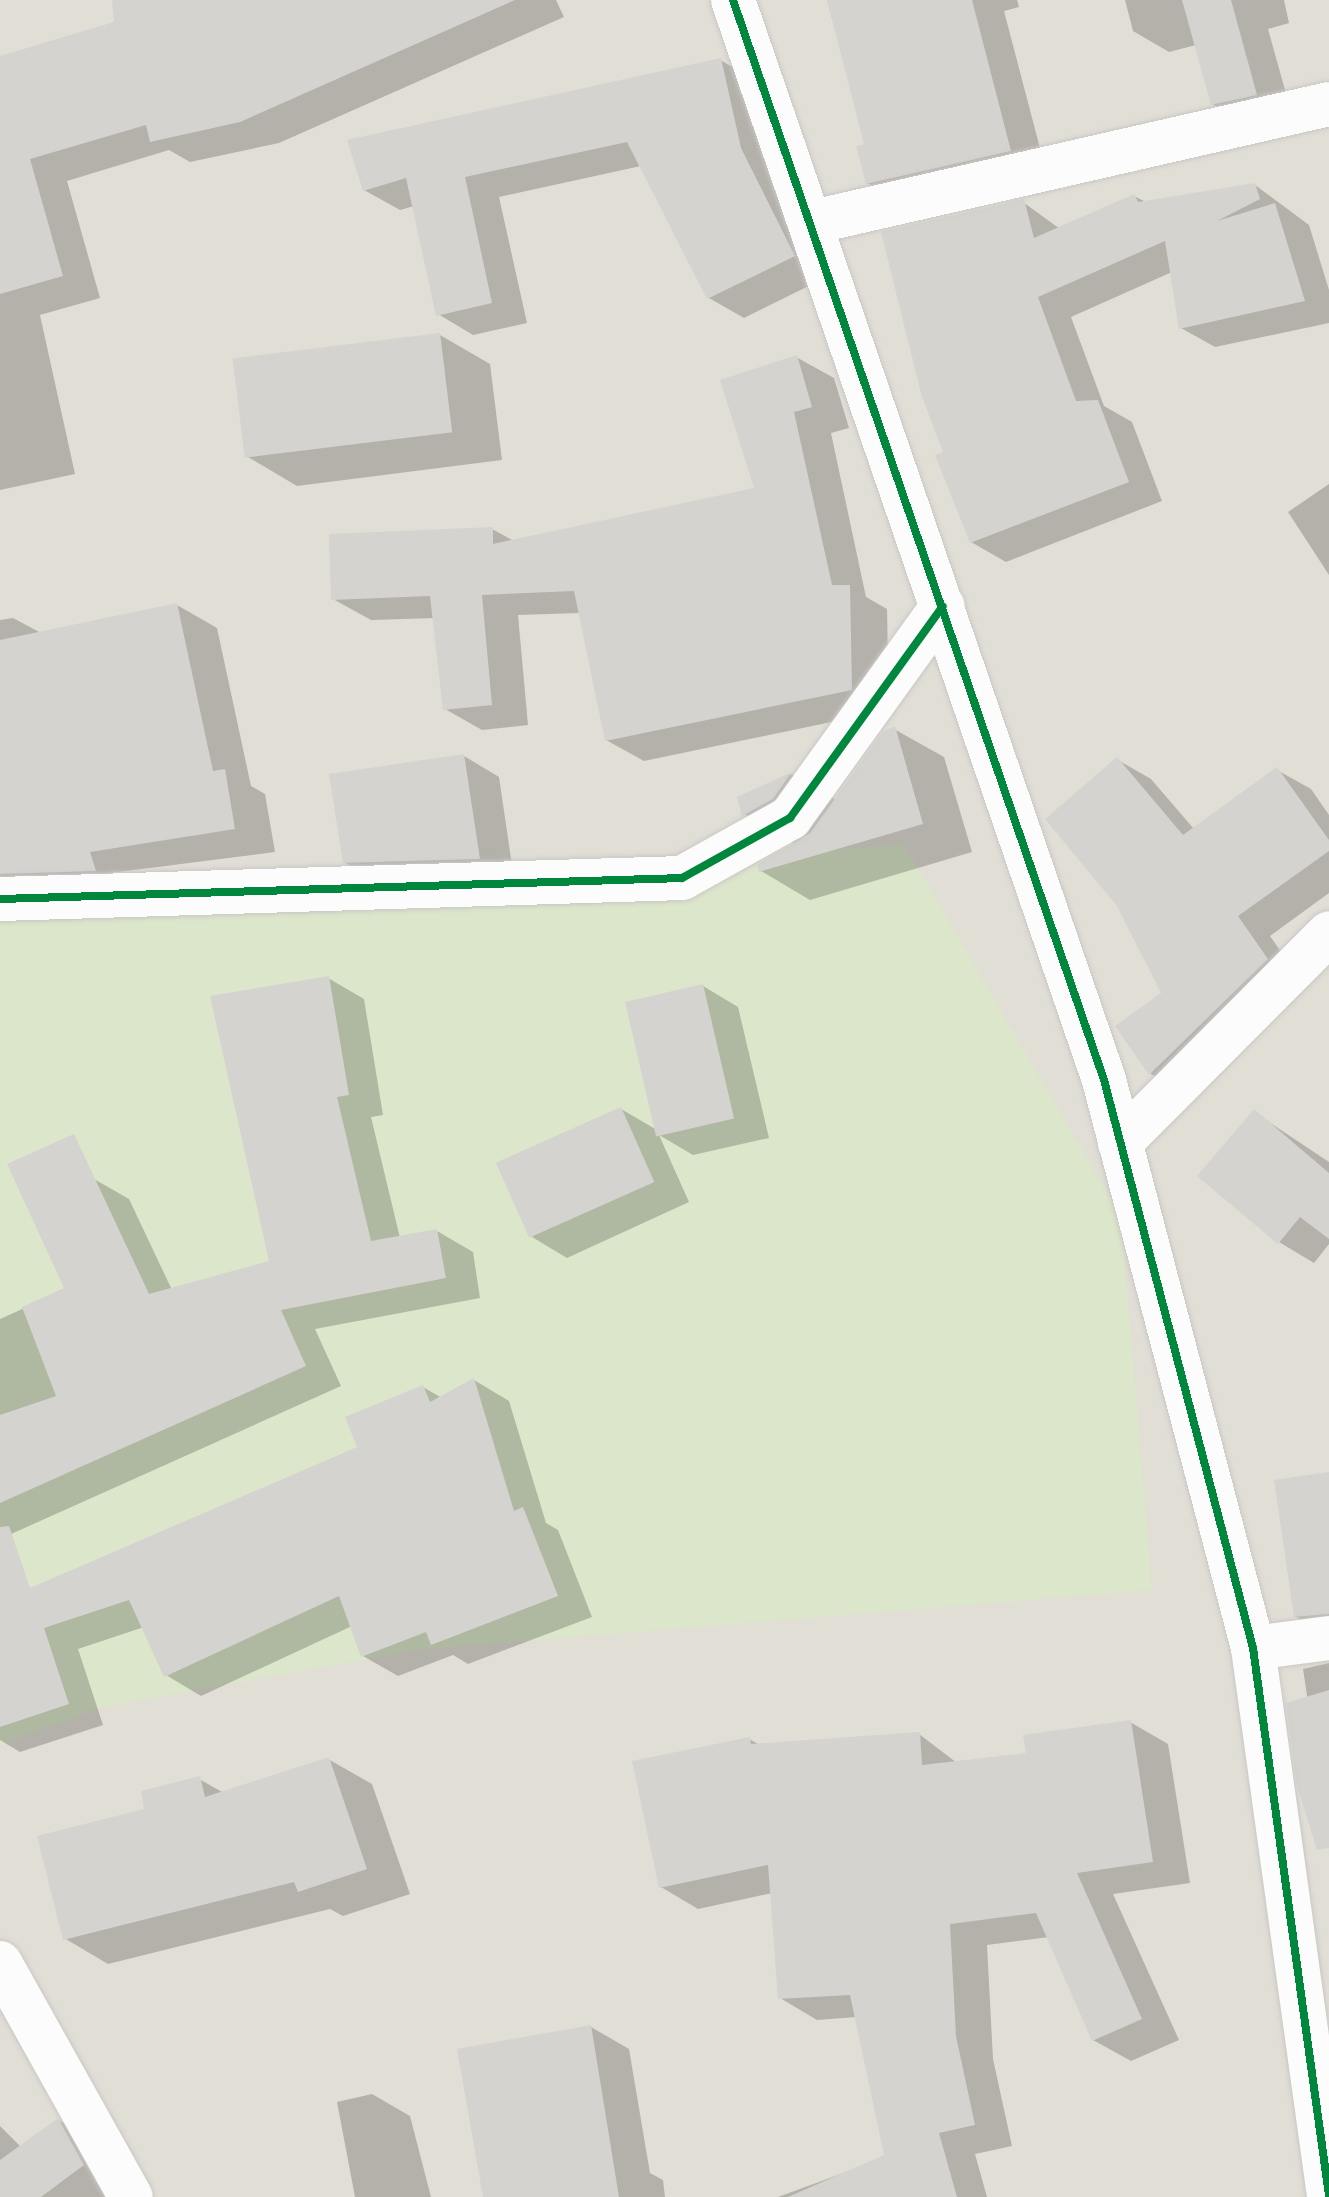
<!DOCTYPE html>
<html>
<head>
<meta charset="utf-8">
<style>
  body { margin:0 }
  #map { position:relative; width:1329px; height:2197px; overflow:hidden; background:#edece8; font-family:"DejaVu Sans",sans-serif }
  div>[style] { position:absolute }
  .residential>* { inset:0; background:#e1ded6; transform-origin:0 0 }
  .green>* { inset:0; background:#dbe6ca }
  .shadow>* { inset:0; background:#0003 }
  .building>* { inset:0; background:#d5d3cf; transform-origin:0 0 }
  .roads { filter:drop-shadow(0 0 2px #cac8c4) drop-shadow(0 0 2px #cac8c4) }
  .minor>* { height:44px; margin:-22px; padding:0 22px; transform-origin:22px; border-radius:22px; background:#fcfcfc }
  .cycleway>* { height:8px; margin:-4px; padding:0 4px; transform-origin:4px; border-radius:4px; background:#00873e }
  span { translate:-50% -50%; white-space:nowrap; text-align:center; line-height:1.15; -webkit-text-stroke:6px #fff; paint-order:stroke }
</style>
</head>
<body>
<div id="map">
  <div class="residential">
    <i style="left:0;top:0;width:1329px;height:2197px"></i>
  </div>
  <div class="green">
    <i style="clip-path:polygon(904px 844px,1121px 1217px,1152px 1590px,417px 1650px,102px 1707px,0 1745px,0 915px)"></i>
  </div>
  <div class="shadow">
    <i style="clip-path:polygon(113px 0,556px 0,564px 17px,279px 143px,190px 162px,169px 150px,67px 181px,100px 298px,40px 315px,75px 474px,0 490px,0 58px,116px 24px)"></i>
    <i style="clip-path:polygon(827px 0,1017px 0,1019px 7px,1004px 11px,1046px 171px,903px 204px,867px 183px,867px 145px)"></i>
    <i style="clip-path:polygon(1125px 0,1284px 0,1289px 23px,1268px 29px,1292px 115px,1248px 125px,1212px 104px,1196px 45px,1169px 52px,1133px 31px)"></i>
    <i style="clip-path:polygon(720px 60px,756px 80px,829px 276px,744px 318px,709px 298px,641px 166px,499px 197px,527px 323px,473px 335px,438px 314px,414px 206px,400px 210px,364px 190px)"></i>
    <i style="clip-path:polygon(1255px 185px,1309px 225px,1329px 290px,1329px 323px,1215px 347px,1181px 328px,1172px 272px,1071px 317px,1104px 406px,1132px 422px,1162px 501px,1006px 562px,971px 542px,946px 453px,1023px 202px,1060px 229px,1134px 196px,1146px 202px)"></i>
    <i style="clip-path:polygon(440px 335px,490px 364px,502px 460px,297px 486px,248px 457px)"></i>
    <i style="clip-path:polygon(796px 357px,834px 378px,849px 428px,831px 433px,866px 597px,887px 609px,889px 710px,644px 761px,606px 740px,580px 613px,518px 615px,528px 725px,482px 730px,445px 709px,435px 618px,371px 620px,333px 599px,492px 529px,514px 541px,757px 489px)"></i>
    <i style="clip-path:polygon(1329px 484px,1329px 575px,1288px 512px)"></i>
    <i style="clip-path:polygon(177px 605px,217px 628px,251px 786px,265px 794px,275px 852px,0 887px,0 620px,13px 618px,41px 633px)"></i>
    <i style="clip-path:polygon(894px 729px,944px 757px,972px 852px,810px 900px,761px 871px,795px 844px,744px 814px,739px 798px,792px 774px,836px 800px)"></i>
    <i style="clip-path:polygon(464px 756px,499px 777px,514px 879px,380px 883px,344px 862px)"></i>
    <i style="clip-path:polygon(1118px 760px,1151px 779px,1194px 829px,1277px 770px,1311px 789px,1329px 815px,1329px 893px,1270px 936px,1300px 979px,1184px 1093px,1151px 1074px,1117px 1026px,1163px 993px)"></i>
    <i style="clip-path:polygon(328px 978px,364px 999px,383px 1115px,371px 1117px,400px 1238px,437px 1231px,473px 1252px,480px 1298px,315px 1329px,341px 1386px,0 1539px,0 1319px,67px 1289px,94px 1179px,129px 1199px,172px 1290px,272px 1263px)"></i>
    <i style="clip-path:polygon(703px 986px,738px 1007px,769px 1138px,693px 1155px,659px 1135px,689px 1202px,567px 1258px,532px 1237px,621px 1109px,657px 1130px)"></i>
    <i style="clip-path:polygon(1254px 1112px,1329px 1162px,1329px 1244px,1314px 1263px,1279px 1242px)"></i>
    <i style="clip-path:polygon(474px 1380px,509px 1401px,546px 1523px,558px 1530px,592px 1617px,468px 1664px,453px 1655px,398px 1676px,363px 1656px,352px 1626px,201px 1696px,166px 1675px,144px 1627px,78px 1649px,103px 1725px,20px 1752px,0 1740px,0 1563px,15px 1597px,360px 1448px,423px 1387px,442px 1398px)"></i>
    <i style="clip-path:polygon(1329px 1474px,1329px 1636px,1295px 1616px)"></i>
    <i style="clip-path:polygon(1329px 1663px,1329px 1841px,1303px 1669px)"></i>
    <i style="clip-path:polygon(1130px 1722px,1168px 1744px,1190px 1883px,1113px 1894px,1179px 2040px,1131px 2061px,1093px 2040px,1049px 1937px,987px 1945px,993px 2059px,1012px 2146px,975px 2154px,987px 2197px,778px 2197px,887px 2157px,857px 2017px,817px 2020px,780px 1998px,772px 1893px,698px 1909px,661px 1887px,749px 1739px,760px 1745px,919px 1734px,957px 1763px,1028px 1754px)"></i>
    <i style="clip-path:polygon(328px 1759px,372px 1784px,410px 1894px,343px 1916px,330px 1909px,108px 1964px,64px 1938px,147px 1811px,199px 1779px,224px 1793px)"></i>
    <i style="clip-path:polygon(591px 2027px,629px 2049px,650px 2173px,663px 2180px,665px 2197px,485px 2197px)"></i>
    <i style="clip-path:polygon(372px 2094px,410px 2116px,431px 2197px,355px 2197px,337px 2102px)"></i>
    <i style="clip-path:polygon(58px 2120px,101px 2145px,118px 2197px,0 2197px,0 2126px,21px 2147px)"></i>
  </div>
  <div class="building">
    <i style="clip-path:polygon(112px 0,515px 0,240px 122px,150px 142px,146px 125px,30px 159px,63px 276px,0 294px,0 56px,114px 22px)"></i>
    <i style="clip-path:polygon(827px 0,972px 0,1011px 151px,866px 184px,856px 146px,864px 144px)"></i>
    <i style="clip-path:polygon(1182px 0,1231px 0,1257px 95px,1211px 105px)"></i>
    <i style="clip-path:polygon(721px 58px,741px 148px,795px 256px,707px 299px,627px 142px,465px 177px,492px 303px,436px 316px,406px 178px,363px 191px,347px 140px)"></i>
    <i style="clip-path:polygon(1255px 183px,1260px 199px,1217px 221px,1275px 203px,1305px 301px,1179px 329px,1165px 241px,1038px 297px,1076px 401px,1098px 400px,1129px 482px,970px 543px,935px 455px,943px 452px,922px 397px,881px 232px,1024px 199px,1034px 238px,1134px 194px,1138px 202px)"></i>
    <i style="left:440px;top:333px;width:100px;height:209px;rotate:83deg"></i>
    <i style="clip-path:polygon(797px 355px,812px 407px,794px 412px,832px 585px,850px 585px,852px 690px,605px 741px,574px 591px,482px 595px,492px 705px,443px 710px,430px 596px,331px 600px,329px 534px,493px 527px,493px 544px,754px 488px,720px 380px)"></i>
    <i style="clip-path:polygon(177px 603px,213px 771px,225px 769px,235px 829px,90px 852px,96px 871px,0 874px,0 640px)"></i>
    <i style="clip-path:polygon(895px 726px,923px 824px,759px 872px,757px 865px,810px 833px,883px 732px)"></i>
    <i style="clip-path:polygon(464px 754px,480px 859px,343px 863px,329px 774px)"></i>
    <i style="clip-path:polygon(1117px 757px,1183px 835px,1277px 767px,1329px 840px,1329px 851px,1238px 916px,1268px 959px,1149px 1075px,1115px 1026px,1161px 993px,1117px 906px,1045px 819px)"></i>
    <i style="clip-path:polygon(792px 772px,773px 799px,742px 816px,737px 797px)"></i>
    <i style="clip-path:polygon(329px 976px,349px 1095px,337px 1097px,371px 1241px,437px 1229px,446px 1278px,281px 1310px,306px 1366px,0 1503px,0 1415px,56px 1396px,22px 1307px,64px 1288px,7px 1164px,74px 1134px,149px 1294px,269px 1261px,210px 996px)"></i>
    <i style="left:703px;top:984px;width:138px;height:80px;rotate:77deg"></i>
    <i style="left:621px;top:1107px;width:82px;height:137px;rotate:66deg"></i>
    <i style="clip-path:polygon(1254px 1109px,1329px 1173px,1329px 1239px,1300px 1217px,1278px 1244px,1197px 1176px)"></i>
    <i style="clip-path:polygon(474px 1378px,514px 1511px,523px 1507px,558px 1596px,431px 1645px,426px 1632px,361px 1657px,339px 1596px,164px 1677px,129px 1600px,44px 1628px,69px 1704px,0 1727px,0 1527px,9px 1526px,30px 1588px,357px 1447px,345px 1417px,423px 1385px,430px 1402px)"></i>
    <i style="clip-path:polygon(1329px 1472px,1329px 1614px,1294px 1617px,1274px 1480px)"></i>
    <i style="clip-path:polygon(1329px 1690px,1329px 1848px,1317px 1850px,1297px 1786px,1286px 1703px)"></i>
    <i style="clip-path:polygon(1131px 1720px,1153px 1862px,1077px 1873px,1142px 2019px,1092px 2041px,1036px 1913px,950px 1924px,956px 2036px,975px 2125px,939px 2133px,957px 2197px,788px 2197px,884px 2155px,850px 1995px,778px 1999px,768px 1865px,659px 1888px,632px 1761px,750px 1737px,751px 1744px,920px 1732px,922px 1765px,1026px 1753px,1023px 1735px)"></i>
    <i style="clip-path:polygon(329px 1757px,367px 1869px,298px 1892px,294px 1882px,63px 1940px,37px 1836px,144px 1809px,141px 1791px,200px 1776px,205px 1797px)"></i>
    <i style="clip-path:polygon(591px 2025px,619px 2197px,483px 2197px,457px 2049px)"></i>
    <i style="clip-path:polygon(58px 2118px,84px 2165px,41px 2197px,0 2197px,0 2160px)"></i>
  </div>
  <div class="roads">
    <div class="minor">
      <i style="left:733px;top:0;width:1142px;rotate:71.04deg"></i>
      <i style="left:1104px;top:1080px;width:587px;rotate:75.3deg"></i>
      <i style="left:1253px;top:1648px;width:553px;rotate:82.1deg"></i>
      <i style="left:813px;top:222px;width:529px;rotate:-12.88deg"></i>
      <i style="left:0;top:899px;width:682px;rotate:-1.76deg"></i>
      <i style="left:682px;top:878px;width:124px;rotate:-29.1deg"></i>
      <i style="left:790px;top:818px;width:261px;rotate:-54.2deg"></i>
      <i style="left:1120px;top:1143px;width:296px;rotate:-45.1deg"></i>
      <i style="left:1253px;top:1648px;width:77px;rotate:-7.5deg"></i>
      <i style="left:0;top:1963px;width:268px;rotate:60.8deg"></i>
    </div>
  </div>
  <div class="cycleway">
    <i style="left:733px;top:0;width:1142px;rotate:71.04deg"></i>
    <i style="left:1104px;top:1080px;width:587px;rotate:75.3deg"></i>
    <i style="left:1253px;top:1648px;width:553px;rotate:82.1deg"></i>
    <i style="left:0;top:899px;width:682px;rotate:-1.76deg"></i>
    <i style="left:682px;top:878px;width:124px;rotate:-29.1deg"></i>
    <i style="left:790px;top:818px;width:261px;rotate:-54.2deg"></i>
  </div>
</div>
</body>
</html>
